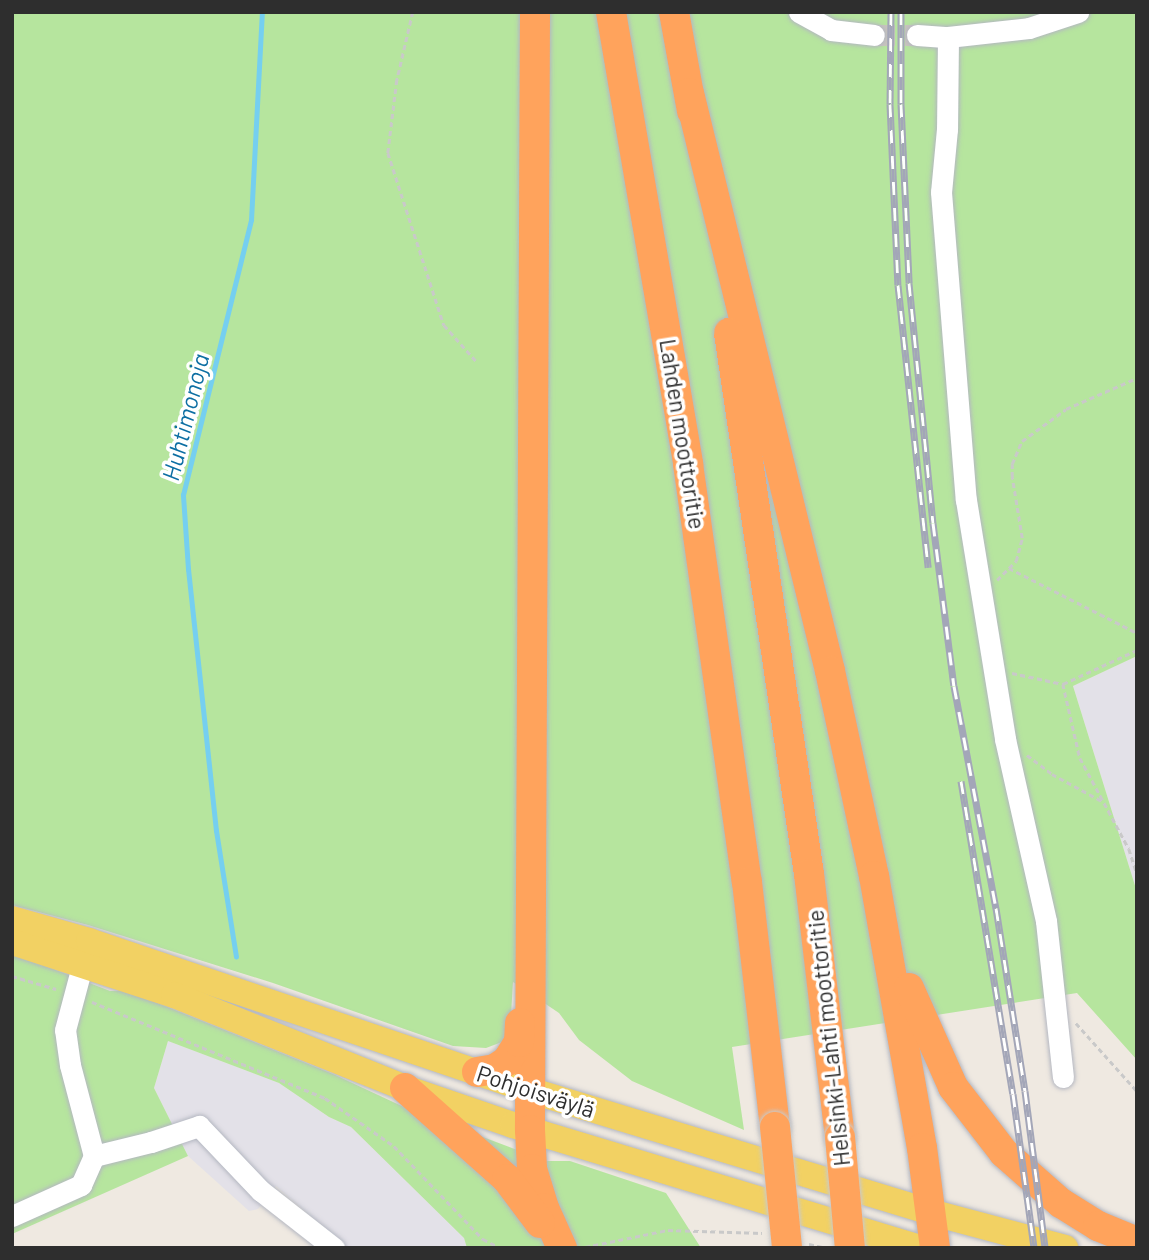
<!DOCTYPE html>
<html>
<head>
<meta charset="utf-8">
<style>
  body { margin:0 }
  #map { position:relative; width:1149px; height:1260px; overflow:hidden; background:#efe9e1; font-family:Barlow,sans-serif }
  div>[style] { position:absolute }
  .industrial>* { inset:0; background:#e3e1e8 }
  .green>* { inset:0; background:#b6e59e }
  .stream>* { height:4.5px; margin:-2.25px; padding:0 2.25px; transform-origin:2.25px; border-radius:2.25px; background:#75cff0 }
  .minor-tunnel>* { height:21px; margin-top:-10.5px; transform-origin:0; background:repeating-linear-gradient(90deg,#c8c4bd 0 21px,transparent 0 31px) }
  .path>* { height:2.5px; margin-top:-1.25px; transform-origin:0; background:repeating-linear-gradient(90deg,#c9c9c9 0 5px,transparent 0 8.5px) }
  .roads { filter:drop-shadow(0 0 2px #b4b7c1) drop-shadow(0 0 2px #b4b7c1) }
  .minor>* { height:21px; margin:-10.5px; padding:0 10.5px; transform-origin:10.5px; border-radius:10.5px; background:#fff }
  .major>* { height:26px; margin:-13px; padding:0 13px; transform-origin:13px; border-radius:13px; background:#f2d163 }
  .highway>* { height:30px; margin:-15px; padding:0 15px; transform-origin:15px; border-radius:15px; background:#ffa35c }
  .rail>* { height:7px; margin-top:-3.5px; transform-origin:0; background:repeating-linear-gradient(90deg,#fff 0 13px,#a3a6b8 0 26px); box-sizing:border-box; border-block:2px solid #a3a6b8 }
  .bridges { filter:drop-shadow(0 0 2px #c9c9c9) drop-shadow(0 0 2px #c9c9c9) }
  .highway-bridge>* { height:30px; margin:-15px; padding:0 15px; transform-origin:15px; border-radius:15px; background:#ffa35c }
  span { translate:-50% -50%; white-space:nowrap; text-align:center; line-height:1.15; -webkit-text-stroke:7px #fff; paint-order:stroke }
  .street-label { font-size:23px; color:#2e2e2e }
  .water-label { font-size:24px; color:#0d6fa3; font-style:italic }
  .frame { position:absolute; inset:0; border:14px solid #2e2e2e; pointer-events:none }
</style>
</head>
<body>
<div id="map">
  <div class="industrial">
    <i style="clip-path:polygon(1137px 656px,1137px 892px,1073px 686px)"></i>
    <i style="clip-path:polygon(168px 1041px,279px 1083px,329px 1117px,351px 1127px,464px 1238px,467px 1248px,348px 1248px,276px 1186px,258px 1209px,249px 1211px,188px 1156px,154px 1088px)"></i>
  </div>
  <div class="green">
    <i style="clip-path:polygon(12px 12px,1137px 12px,1137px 656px,1073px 686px,1137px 892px,1137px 1060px,1077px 993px,732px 1047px,744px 1130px,632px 1081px,579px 1040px,559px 1013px,513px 982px,510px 1032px,502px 1042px,486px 1048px,453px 1046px,273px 983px,88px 925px,12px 905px)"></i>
    <i style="clip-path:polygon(12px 953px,110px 991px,128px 991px,333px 1074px,406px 1108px,546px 1161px,570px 1161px,666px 1193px,701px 1248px,467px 1248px,464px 1238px,351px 1127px,329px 1117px,279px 1083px,168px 1041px,154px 1088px,188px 1156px,12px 1234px)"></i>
  </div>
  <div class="stream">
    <i style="left:236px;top:957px;width:128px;rotate:-99deg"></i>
    <i style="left:216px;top:831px;width:263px;rotate:-96.1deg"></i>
    <i style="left:188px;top:569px;width:74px;rotate:-93.9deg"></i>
    <i style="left:183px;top:495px;width:283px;rotate:-76.1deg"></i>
    <i style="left:251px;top:220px;width:208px;rotate:-87deg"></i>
  </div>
  <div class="minor-tunnel">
    <i style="left:874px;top:35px;width:43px"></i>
  </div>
  <div class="path">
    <i style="left:413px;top:12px;width:70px;rotate:103.2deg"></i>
    <i style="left:397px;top:80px;width:74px;rotate:97deg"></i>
    <i style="left:388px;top:153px;width:181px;rotate:72deg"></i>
    <i style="left:444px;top:325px;width:51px;rotate:48.2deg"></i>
    <i style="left:1009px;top:568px;width:144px;rotate:26.9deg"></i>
    <i style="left:997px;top:580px;width:27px;rotate:-45deg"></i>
    <i style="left:1016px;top:561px;width:24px;rotate:-75deg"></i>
    <i style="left:1022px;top:538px;width:62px;rotate:-99.3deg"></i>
    <i style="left:1012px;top:477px;width:13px;rotate:-90deg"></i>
    <i style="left:1012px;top:464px;width:25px;rotate:-67deg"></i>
    <i style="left:1022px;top:441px;width:54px;rotate:-36deg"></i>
    <i style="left:1066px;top:409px;width:77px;rotate:-23.6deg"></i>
    <i style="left:1012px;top:673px;width:52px;rotate:12.2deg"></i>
    <i style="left:1063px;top:684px;width:81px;rotate:-24.7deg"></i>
    <i style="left:1063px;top:684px;width:76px;rotate:77.1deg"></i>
    <i style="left:1080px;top:758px;width:103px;rotate:61.7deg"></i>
    <i style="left:1129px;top:849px;width:25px;rotate:72deg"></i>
    <i style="left:1027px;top:755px;width:31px;rotate:37deg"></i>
    <i style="left:1052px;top:774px;width:57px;rotate:28.4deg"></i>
    <i style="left:12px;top:976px;width:46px;rotate:16.5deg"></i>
    <i style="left:92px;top:1002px;width:252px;rotate:22.4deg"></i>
    <i style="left:325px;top:1098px;width:84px;rotate:34.8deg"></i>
    <i style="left:394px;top:1146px;width:129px;rotate:46.3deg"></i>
    <i style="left:483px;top:1239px;width:20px;rotate:27deg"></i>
    <i style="left:1076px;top:1023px;width:91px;rotate:48.1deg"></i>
    <i style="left:809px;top:1244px;width:17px;rotate:13deg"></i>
    <i style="left:585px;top:1247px;width:85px;rotate:-11.6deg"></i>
    <i style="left:668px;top:1230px;width:94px;rotate:1.8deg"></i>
  </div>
  <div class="roads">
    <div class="minor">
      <i style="left:799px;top:12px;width:37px;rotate:29deg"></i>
      <i style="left:831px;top:30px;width:43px;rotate:6.6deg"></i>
      <i style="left:917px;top:35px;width:31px;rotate:4deg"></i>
      <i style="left:948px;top:37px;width:81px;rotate:-6.3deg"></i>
      <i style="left:1029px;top:28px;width:52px;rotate:-18.1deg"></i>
      <i style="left:948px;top:37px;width:92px;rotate:90.6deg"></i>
      <i style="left:947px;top:129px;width:63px;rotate:95.4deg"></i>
      <i style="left:941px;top:192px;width:309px;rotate:85.4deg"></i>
      <i style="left:966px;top:500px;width:242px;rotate:80.7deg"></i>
      <i style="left:1005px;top:739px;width:187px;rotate:77.3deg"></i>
      <i style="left:1046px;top:921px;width:157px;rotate:83.8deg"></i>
      <i style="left:94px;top:1156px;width:59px;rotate:-13.8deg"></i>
      <i style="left:151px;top:1142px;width:51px;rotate:-18.4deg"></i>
      <i style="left:199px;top:1126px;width:90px;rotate:46.4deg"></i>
      <i style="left:261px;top:1191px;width:93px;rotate:38deg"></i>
      <i style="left:12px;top:1216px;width:76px;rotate:-24.2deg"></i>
      <i style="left:81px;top:1185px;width:32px;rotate:-66deg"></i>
      <i style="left:94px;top:1156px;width:94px;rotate:-104.8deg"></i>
      <i style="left:70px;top:1065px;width:35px;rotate:-98deg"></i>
      <i style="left:65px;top:1030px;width:82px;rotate:-75.1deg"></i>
    </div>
    <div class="major">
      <i style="left:12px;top:919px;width:80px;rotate:15.9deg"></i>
      <i style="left:89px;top:941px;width:465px;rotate:18.7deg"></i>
      <i style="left:529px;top:1090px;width:419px;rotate:16.9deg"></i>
      <i style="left:930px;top:1212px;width:140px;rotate:14.9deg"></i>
      <i style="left:12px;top:942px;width:170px;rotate:18.1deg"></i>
      <i style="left:174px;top:995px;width:249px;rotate:21.9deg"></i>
      <i style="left:405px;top:1088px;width:114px;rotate:18.9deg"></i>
      <i style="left:513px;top:1125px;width:426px;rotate:16.8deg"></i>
    </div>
    <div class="highway">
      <i style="left:535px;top:12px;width:1118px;rotate:90.26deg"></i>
      <i style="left:530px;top:1130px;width:39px;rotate:87deg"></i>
      <i style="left:532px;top:1169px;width:41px;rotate:72.9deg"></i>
      <i style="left:544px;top:1208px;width:44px;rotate:65.8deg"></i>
      <i style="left:611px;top:12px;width:459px;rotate:80.3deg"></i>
      <i style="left:688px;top:464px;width:422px;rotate:82deg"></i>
      <i style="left:747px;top:882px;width:247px;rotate:83.5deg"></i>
      <i style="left:674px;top:12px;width:101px;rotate:79.7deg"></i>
      <i style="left:689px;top:93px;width:595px;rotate:76.29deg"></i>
      <i style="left:830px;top:671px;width:210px;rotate:77.9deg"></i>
      <i style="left:874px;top:876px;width:276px;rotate:80deg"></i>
      <i style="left:922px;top:1148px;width:101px;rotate:82.6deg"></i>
      <i style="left:729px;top:333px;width:547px;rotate:81.59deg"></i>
      <i style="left:809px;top:874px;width:265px;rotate:83.3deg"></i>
      <i style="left:909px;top:988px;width:108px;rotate:66deg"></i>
      <i style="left:953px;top:1087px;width:83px;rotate:52.3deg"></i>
      <i style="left:1004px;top:1153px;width:76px;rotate:41.3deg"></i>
      <i style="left:1061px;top:1203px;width:44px;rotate:31.9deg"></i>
      <i style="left:1098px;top:1226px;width:42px;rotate:22.3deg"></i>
      <i style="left:477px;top:1072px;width:18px;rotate:-9deg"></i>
      <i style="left:495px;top:1069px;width:14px;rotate:-34deg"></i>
      <i style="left:507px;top:1061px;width:22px;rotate:-58deg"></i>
      <i style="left:519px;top:1042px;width:19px;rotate:-87deg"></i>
      <i style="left:405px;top:1088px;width:137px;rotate:41.7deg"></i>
      <i style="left:507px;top:1179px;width:55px;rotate:53.1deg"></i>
    </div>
  </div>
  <div class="rail">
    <i style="left:891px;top:12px;width:92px;rotate:90.6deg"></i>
    <i style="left:890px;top:104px;width:181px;rotate:87.5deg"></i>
    <i style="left:898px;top:285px;width:284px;rotate:83.9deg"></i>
    <i style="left:901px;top:12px;width:92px;rotate:90deg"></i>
    <i style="left:901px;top:104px;width:179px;rotate:87.4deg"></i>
    <i style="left:909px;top:283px;width:241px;rotate:84.3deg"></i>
    <i style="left:933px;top:523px;width:164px;rotate:82.7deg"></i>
    <i style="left:954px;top:686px;width:226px;rotate:79.3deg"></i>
    <i style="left:996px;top:908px;width:185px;rotate:81deg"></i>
    <i style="left:1025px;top:1091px;width:158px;rotate:82.7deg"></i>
    <i style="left:961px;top:781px;width:317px;rotate:80.6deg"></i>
    <i style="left:1013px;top:1094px;width:155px;rotate:82.2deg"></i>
  </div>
  <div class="bridges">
    <div class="highway-bridge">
      <i style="left:775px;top:1127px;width:122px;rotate:84.3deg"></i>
      <i style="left:840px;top:1137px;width:111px;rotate:84.9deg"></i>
    </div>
  </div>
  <div class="street-label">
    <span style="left:683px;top:434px;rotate:81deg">Lahden moottoritie</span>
    <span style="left:828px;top:1038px;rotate:-96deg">Helsinki-Lahti moottoritie</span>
    <span style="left:536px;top:1091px;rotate:18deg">Pohjoisväylä</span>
  </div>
  <div class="water-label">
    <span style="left:185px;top:417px;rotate:-76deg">Huhtimonoja</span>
  </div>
  <div class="frame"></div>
</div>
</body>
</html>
